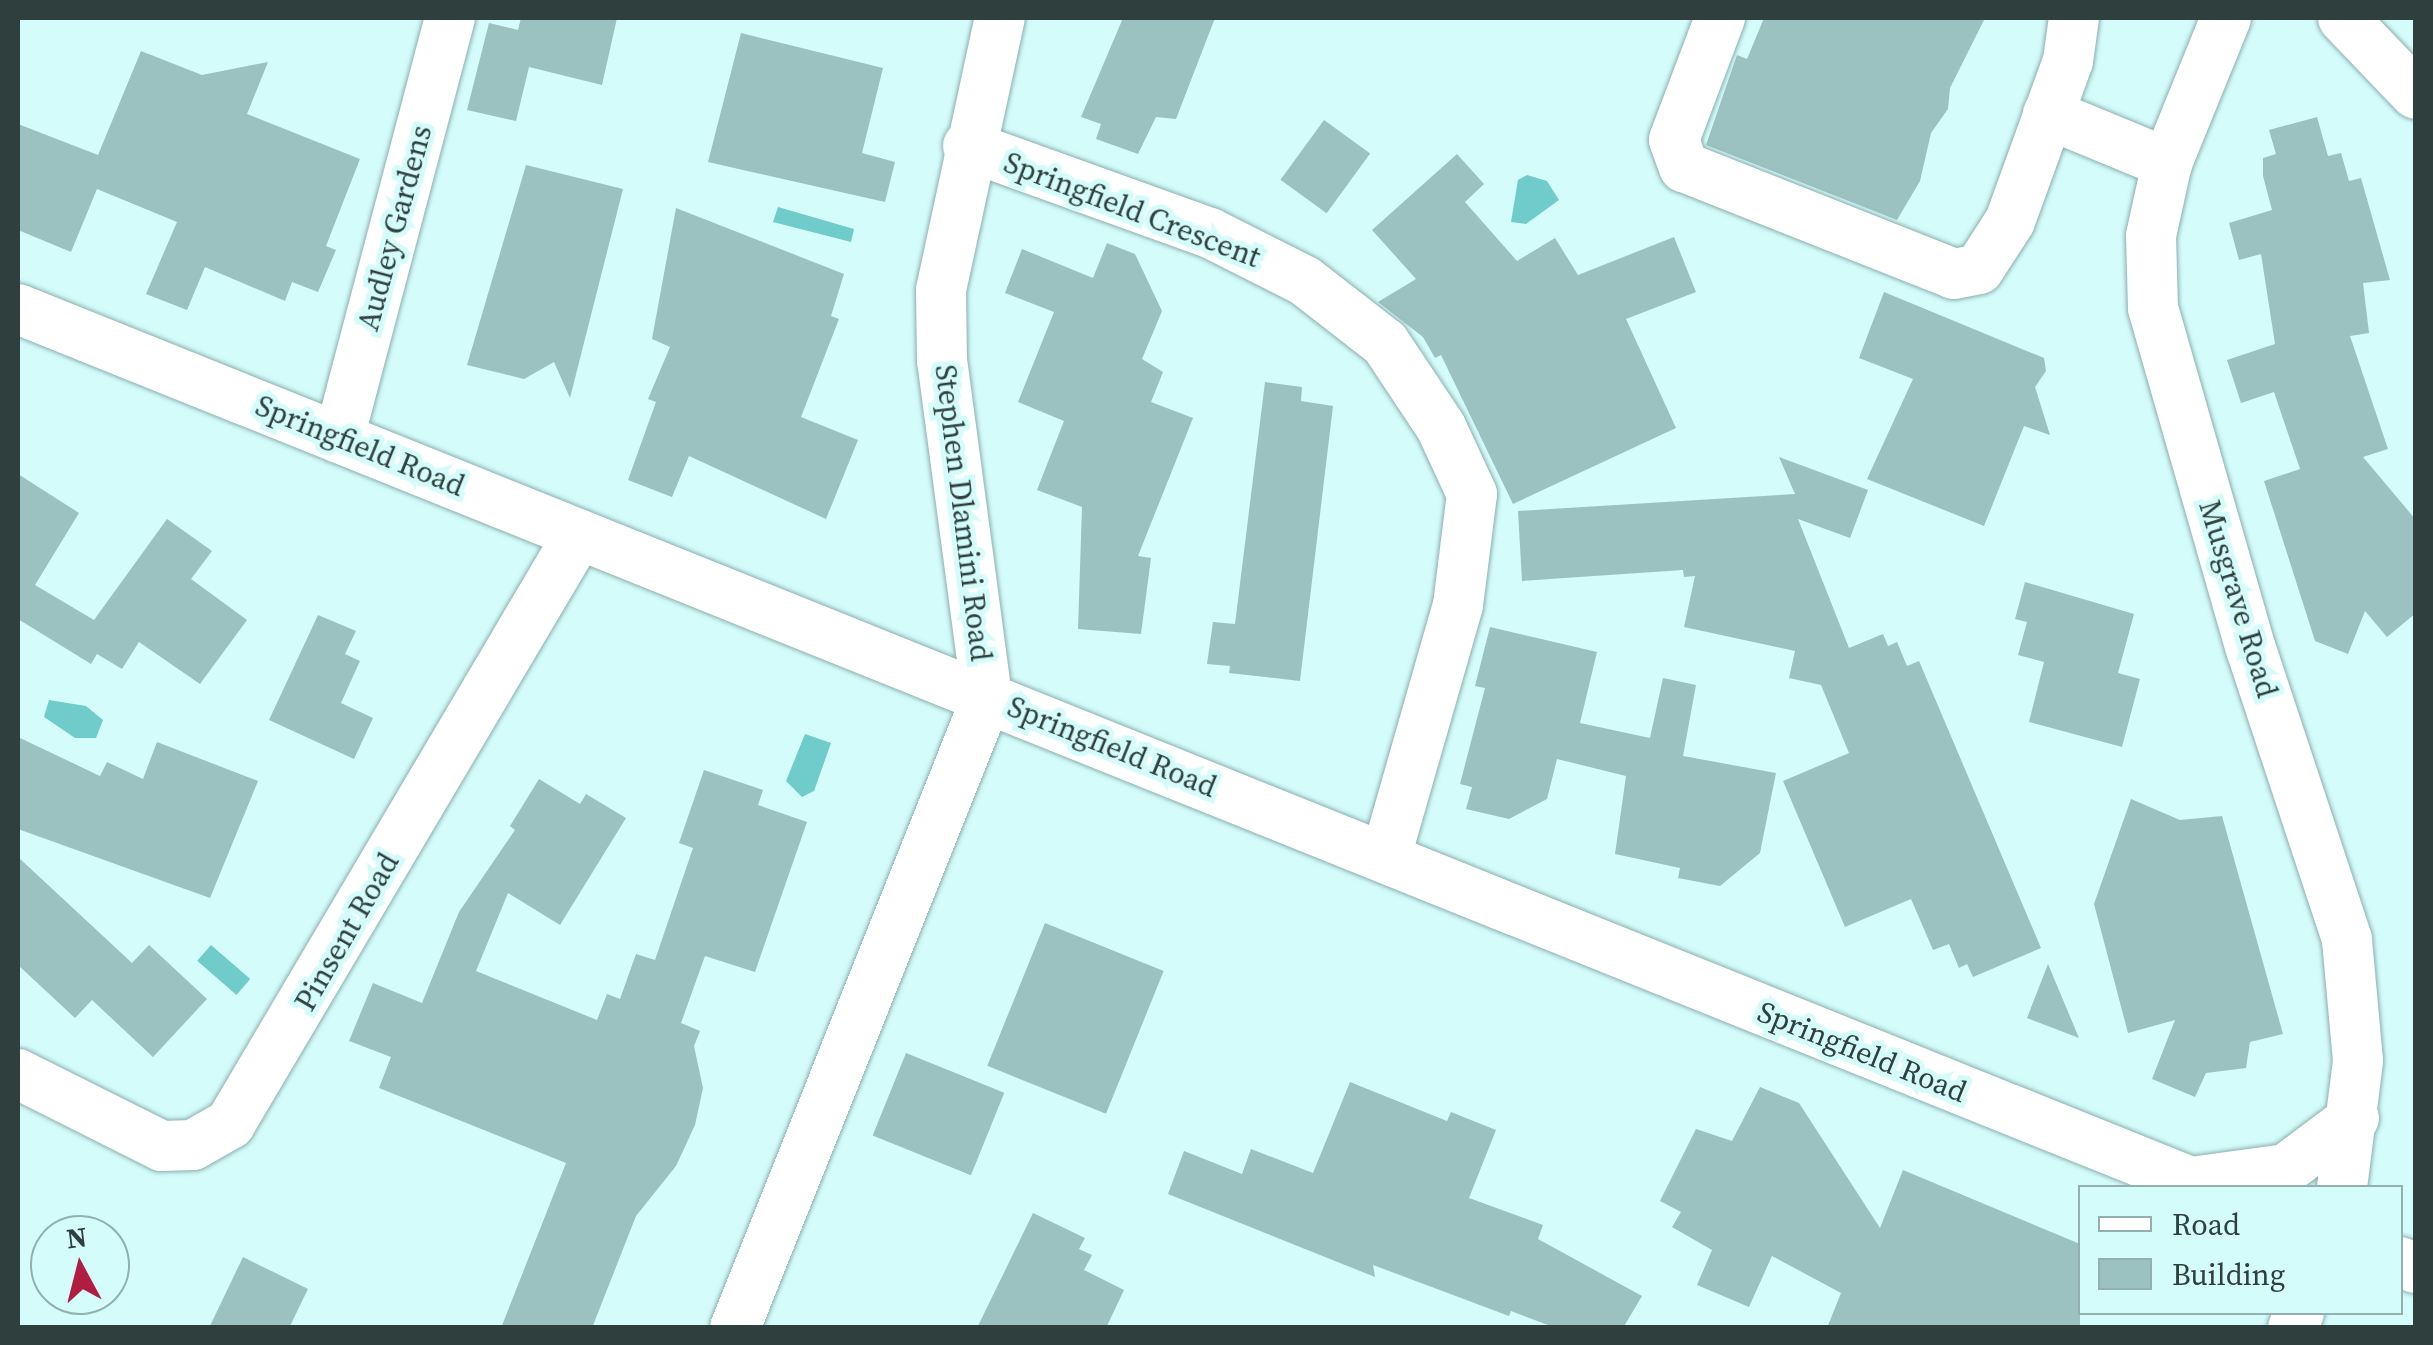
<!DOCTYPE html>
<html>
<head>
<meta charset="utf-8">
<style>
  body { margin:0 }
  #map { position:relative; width:2433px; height:1345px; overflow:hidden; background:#d4fcfa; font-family:"Source Serif 4",serif }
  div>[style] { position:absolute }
  .water>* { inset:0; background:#70ccca; transform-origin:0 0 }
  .building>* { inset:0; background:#9bc1c0; transform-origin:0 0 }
  .roads { filter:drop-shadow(0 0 2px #8aafae) drop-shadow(0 0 2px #8aafae) }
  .minor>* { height:50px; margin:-25px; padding:0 25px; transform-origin:25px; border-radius:25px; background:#fff }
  span { translate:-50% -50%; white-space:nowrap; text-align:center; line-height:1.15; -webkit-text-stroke:10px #d4fcfa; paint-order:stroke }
  .street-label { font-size:30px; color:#2f3f3e }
  .frame { position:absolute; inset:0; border:20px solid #2f3f3e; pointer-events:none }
  .legend { position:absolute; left:2078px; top:1185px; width:325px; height:130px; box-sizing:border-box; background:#d4fcfa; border:2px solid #92b0af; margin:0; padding:12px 18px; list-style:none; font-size:30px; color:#2f3f3e }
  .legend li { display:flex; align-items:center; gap:20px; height:50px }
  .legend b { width:50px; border:2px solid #92b0af }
  .north { position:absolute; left:30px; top:1215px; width:100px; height:100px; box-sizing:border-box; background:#d4fcfa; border:2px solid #92b0af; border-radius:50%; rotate:353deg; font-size:28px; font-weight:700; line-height:40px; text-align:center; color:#2f3f3e }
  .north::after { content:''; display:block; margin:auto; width:35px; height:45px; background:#b01d43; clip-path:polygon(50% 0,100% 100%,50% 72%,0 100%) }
</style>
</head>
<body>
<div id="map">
  <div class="water">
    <i style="clip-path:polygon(1527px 175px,1547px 181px,1559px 200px,1526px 224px,1511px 222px,1518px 180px)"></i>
    <i style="clip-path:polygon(778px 207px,854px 229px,851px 242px,773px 222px)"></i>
    <i style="clip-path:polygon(49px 700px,86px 706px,103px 720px,96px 738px,75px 738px,44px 717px)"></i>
    <i style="clip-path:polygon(805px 734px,831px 743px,814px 791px,802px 797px,786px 781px)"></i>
    <i style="left:211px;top:945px;width:52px;height:21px;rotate:41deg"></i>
  </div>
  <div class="building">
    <i style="clip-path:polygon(521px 18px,617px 18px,602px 85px,529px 67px,516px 121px,467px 110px,489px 23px,518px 30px)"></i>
    <i style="clip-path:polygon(1123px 18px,1215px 18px,1176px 119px,1156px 117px,1138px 154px,1096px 139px,1101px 124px,1081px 117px)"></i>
    <i style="clip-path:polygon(1764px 18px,1985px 18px,1950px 88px,1948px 109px,1931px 133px,1920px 181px,1897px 220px,1706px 145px,1737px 55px,1747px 59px)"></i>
    <i style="clip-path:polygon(741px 33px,883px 68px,862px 153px,895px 162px,885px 202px,708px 162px)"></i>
    <i style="clip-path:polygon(141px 51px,202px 75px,268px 62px,247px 114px,360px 159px,326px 246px,336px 250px,318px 292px,292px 282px,285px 301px,205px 267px,187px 310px,146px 294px,177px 222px,97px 189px,71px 252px,18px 230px,18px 124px,98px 155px)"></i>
    <i style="clip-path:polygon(2317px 117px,2328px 156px,2341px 153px,2349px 181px,2361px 178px,2390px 280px,2363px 283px,2369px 333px,2350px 336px,2388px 449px,2363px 457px,2416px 520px,2416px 613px,2387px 637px,2365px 611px,2348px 654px,2315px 641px,2264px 481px,2300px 469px,2274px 392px,2241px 403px,2227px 360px,2275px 344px,2261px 254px,2239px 260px,2229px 223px,2272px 210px,2263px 176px,2263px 158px,2276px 154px,2269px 130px)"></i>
    <i style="left:1324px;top:120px;width:57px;height:74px;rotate:36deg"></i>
    <i style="clip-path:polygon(1457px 154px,1484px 184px,1465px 202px,1517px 261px,1555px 238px,1578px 275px,1674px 237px,1696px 292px,1626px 319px,1676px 428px,1513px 504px,1441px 355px,1435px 358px,1423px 337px,1378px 302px,1416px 279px,1372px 230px)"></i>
    <i style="clip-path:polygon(526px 165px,623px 189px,570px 398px,554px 362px,524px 379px,467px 365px)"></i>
    <i style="clip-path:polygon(676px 208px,844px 274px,831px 316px,839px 319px,801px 417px,858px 440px,826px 519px,689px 456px,672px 497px,628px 480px,656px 402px,648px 399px,670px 347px,652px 339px)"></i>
    <i style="clip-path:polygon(1107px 243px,1135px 254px,1162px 311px,1142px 359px,1163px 372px,1151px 402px,1193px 418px,1138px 556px,1151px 558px,1141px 634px,1078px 629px,1082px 507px,1037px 490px,1064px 421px,1018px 402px,1054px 312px,1005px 293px,1022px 249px,1093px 278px)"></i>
    <i style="clip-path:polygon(1884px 292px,2044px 358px,2046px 371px,2035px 387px,2050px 435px,2024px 426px,1984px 526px,1867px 479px,1913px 379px,1859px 358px)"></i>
    <i style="clip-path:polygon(1265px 382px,1302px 387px,1301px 401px,1333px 406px,1300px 681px,1229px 673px,1230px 666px,1207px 664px,1213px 622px,1235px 624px)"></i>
    <i style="clip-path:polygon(1779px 457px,1868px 490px,1850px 538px,1798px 519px,1849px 648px,1883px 634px,1888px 646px,1897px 642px,1907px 666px,1919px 661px,2041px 948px,1973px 977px,1967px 964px,1959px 968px,1949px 944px,1933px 950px,1911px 899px,1845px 927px,1783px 781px,1849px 753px,1821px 685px,1789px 678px,1795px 651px,1684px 627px,1695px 576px,1684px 577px,1683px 570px,1522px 581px,1518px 511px,1795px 494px)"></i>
    <i style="clip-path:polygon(18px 474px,79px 513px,35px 585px,94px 620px,167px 519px,212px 551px,191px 579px,247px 620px,200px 684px,139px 642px,122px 669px,97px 654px,91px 664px,18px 619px)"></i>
    <i style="clip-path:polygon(2025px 582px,2134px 614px,2118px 673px,2140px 679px,2122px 747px,2029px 722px,2044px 662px,2018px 655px,2027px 622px,2015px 619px)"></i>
    <i style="clip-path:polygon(318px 615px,356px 631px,345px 654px,360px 661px,341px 703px,373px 718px,354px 759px,269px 720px)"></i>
    <i style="clip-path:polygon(1490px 627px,1597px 652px,1580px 723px,1650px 738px,1663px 678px,1696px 685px,1683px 756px,1776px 773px,1760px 853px,1720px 886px,1678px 878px,1680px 868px,1615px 854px,1626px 776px,1557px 759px,1547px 799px,1509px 819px,1466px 809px,1472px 787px,1460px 784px,1485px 688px,1475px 686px)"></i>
    <i style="clip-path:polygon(18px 737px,100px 776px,107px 762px,143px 779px,157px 742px,258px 781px,210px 898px,18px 829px)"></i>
    <i style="clip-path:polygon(704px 770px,763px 790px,758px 805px,807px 822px,755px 972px,705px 956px,681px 1023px,700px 1031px,694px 1046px,703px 1088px,695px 1125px,676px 1166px,636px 1216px,592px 1328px,501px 1328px,566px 1163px,379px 1088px,391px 1057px,349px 1041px,373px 983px,422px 1003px,459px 912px,515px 830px,510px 826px,539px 779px,580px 804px,586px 794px,626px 818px,560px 925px,508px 893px,476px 971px,597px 1020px,607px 994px,620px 999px,636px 954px,655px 960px,693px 848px,679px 843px)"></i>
    <i style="clip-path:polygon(2131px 799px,2180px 820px,2222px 816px,2283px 1034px,2250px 1042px,2246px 1068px,2206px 1073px,2195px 1097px,2152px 1079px,2175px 1020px,2128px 1033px,2094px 904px)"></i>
    <i style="clip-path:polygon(18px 857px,132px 963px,149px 945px,207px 999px,153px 1057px,92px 1000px,75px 1018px,18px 965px)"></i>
    <i style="left:1045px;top:923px;width:128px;height:154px;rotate:22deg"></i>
    <i style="clip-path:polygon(2048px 964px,2079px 1038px,2027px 1018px)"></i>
    <i style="left:906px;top:1053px;width:106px;height:89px;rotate:22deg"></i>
    <i style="clip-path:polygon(1350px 1082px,1447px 1121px,1451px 1112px,1496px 1130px,1469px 1198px,1543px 1225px,1538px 1239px,1642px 1296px,1623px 1328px,1556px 1328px,1511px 1311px,1509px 1316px,1373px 1265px,1375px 1277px,1168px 1194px,1184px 1151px,1242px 1174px,1251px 1149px,1313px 1173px)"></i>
    <i style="clip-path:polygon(1760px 1087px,1799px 1103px,1880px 1228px,1903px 1170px,2080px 1244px,2080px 1328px,1827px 1328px,1841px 1293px,1772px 1256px,1749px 1307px,1697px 1285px,1712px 1250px,1672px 1227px,1681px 1212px,1660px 1201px,1696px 1129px,1732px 1141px)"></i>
    <i style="clip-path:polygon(1033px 1213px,1085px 1238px,1079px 1249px,1092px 1255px,1084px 1270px,1124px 1290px,1106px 1328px,977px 1328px)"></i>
    <i style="clip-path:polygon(243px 1257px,308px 1289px,289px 1328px,209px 1328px)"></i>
  </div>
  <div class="roads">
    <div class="minor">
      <i style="left:1720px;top:18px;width:130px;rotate:110.7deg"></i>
      <i style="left:1674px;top:140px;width:29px;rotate:70deg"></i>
      <i style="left:1684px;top:167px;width:290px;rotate:21.6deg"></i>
      <i style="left:1954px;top:274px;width:25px;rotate:-11deg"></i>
      <i style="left:1979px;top:269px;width:57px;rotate:-57.1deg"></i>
      <i style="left:2010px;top:221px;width:170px;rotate:-70.1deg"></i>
      <i style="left:2068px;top:61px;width:43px;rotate:-82.1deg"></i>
      <i style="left:2226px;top:18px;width:157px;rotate:112.1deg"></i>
      <i style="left:2167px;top:163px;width:75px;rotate:102.4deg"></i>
      <i style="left:2151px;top:236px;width:72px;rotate:88.4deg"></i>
      <i style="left:2153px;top:308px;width:355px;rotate:74deg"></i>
      <i style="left:2251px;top:649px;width:306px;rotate:71.7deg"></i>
      <i style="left:2347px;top:940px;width:121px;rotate:84.8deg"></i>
      <i style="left:2358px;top:1061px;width:128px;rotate:97.2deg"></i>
      <i style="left:2343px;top:18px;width:105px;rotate:46.2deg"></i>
      <i style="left:2048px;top:114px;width:129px;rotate:22.4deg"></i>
      <i style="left:968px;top:146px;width:257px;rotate:19.8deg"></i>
      <i style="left:1210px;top:233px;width:106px;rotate:26.8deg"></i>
      <i style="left:1305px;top:281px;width:101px;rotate:37.8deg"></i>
      <i style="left:1385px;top:343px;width:101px;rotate:56.3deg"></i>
      <i style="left:1441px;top:427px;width:74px;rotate:65.2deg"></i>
      <i style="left:1472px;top:494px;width:112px;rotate:97.2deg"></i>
      <i style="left:1458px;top:605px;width:261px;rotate:106deg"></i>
      <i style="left:18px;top:309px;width:2358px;rotate:21.89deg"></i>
      <i style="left:339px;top:438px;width:434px;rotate:-75.2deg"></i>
      <i style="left:18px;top:1074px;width:161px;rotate:26.6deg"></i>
      <i style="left:162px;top:1146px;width:31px;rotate:-2deg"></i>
      <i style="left:193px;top:1145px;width:43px;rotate:-29.6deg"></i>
      <i style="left:230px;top:1124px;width:685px;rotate:-59.39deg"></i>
      <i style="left:2191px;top:1182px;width:96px;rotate:-7.8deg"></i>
      <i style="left:2286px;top:1169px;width:85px;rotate:-36.9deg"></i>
      <i style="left:2400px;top:1262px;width:17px;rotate:21deg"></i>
      <i style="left:735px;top:1328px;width:679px;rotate:-68.23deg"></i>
      <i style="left:987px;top:697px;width:339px;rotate:-97.6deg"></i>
      <i style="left:942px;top:361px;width:71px;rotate:-90.8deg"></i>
      <i style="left:941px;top:290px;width:278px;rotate:-77.8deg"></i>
      <i style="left:2293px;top:1328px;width:17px;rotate:-69deg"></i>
    </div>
  </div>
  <div class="street-label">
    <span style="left:1132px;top:210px;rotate:21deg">Springfield Crescent</span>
    <span style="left:395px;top:228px;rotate:-75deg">Audley Gardens</span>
    <span style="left:360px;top:446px;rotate:22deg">Springfield Road</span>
    <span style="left:963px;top:513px;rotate:83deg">Stephen Dlamini Road</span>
    <span style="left:2238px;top:599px;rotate:73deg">Musgrave Road</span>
    <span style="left:1112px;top:747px;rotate:22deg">Springfield Road</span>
    <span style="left:347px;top:932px;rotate:-60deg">Pinsent Road</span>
    <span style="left:1862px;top:1052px;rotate:22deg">Springfield Road</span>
  </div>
  <div class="frame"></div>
  <ul class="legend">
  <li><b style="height:12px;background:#fff"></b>Road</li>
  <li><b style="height:28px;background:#9bc1c0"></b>Building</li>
  </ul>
  <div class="north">N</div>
</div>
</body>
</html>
